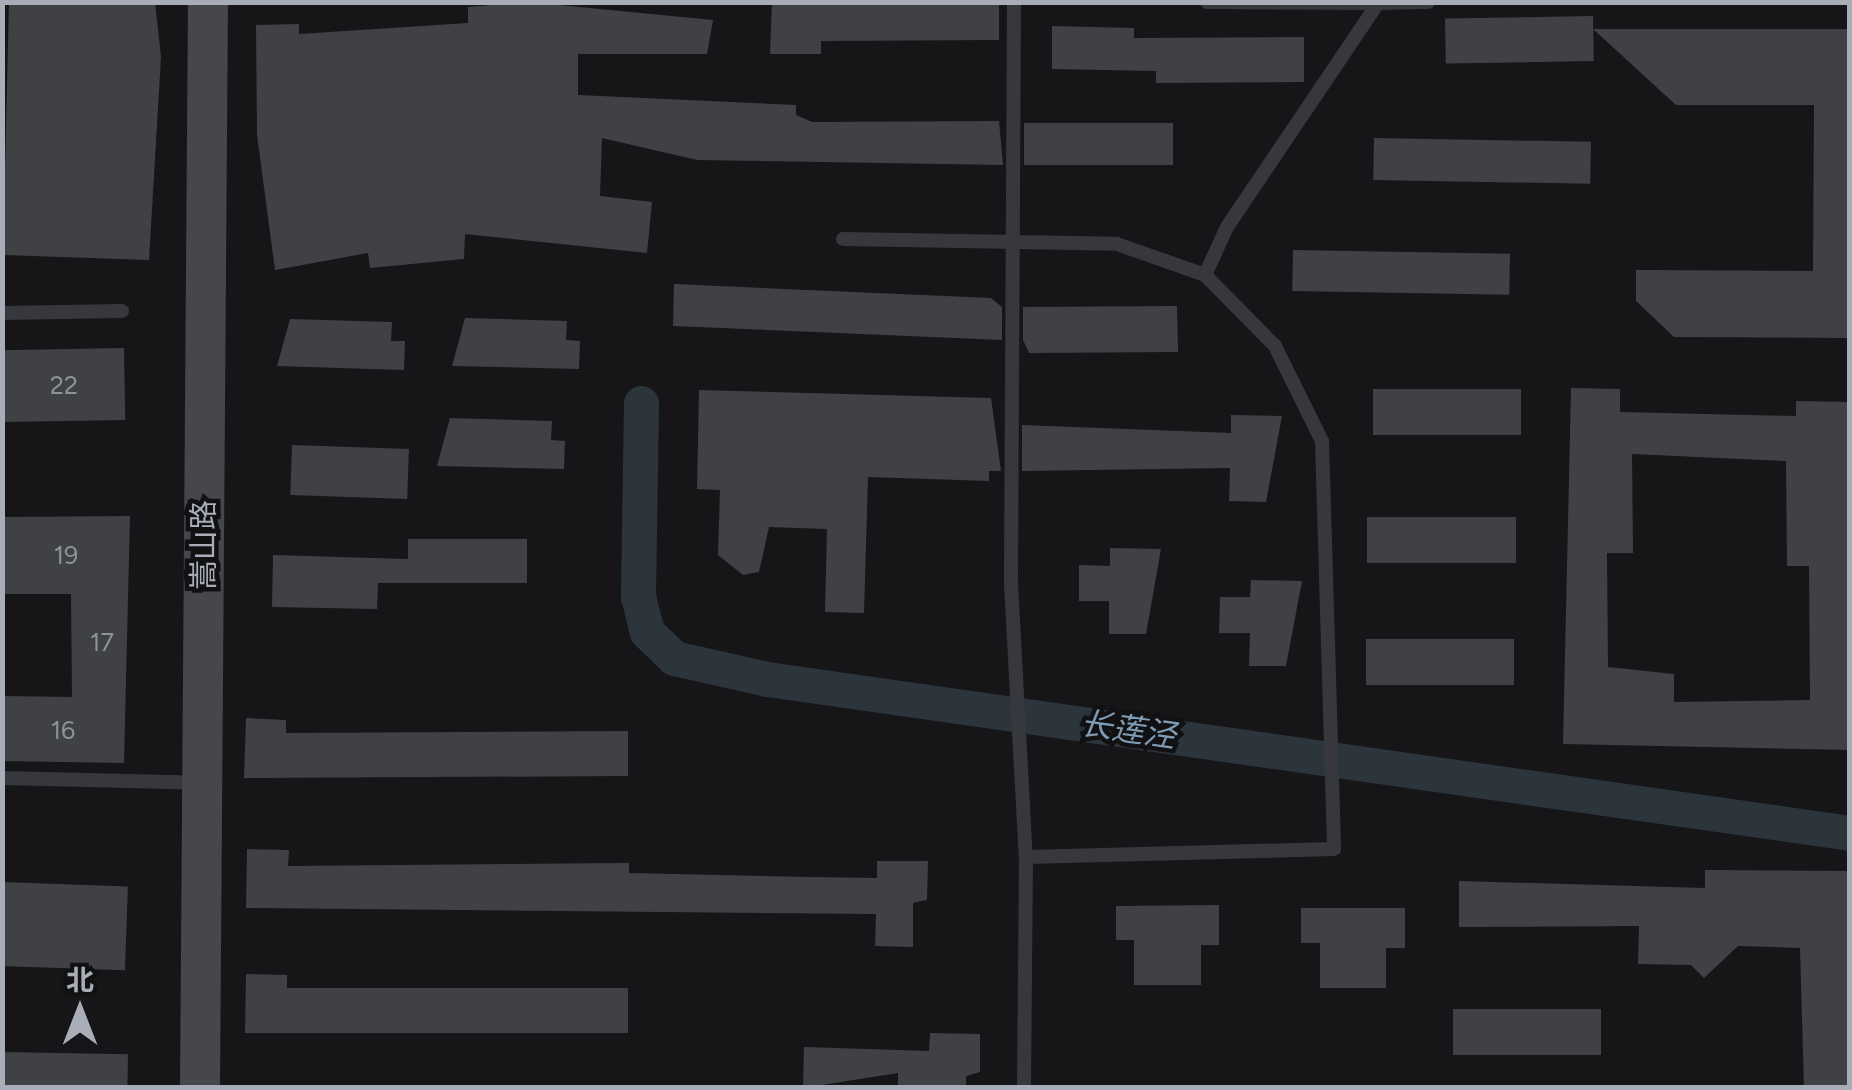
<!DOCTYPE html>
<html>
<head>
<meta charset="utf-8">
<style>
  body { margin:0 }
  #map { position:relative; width:1852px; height:1090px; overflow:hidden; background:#161618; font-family:Figtree,"Noto Sans SC",sans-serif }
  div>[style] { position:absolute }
  .canal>* { height:35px; margin:-17.5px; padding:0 17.5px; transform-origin:17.5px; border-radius:17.5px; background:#2c353c }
  .building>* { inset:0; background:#404145; transform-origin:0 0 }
  .lane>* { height:14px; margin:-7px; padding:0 7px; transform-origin:7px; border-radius:7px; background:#37383d }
  .secondary>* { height:40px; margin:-20px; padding:0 20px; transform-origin:20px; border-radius:20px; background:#45474d }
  span { translate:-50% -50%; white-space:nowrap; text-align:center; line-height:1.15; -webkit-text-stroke:9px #111113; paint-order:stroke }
  .number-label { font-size:25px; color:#8e929b }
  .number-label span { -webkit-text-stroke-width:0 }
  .street-label { font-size:30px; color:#a8adb8 }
  .water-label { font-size:32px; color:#7f9bb3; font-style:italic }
  .frame { position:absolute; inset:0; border:5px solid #a8adb8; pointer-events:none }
  .north { position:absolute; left:30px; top:960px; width:100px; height:100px; -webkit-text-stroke:8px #111113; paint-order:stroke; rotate:0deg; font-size:28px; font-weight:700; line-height:40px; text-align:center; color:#a8adb8 }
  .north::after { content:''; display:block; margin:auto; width:35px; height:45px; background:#a8adb8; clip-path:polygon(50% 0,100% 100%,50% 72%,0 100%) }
</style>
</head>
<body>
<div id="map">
  <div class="canal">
    <i style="left:641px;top:403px;width:193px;rotate:90.9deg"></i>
    <i style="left:638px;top:596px;width:37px;rotate:76deg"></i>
    <i style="left:647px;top:632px;width:37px;rotate:44deg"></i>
    <i style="left:674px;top:658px;width:95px;rotate:12.7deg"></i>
    <i style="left:767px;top:679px;width:1094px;rotate:8.09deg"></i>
  </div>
  <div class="building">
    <i style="clip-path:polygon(9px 2px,155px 2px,161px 57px,149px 260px,3px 255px)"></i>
    <i style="clip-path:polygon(528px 2px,713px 20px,707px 54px,578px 54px,578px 95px,796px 105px,796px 115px,812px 122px,999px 121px,1003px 165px,697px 160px,602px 138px,600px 196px,652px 202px,647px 253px,465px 234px,464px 259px,370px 268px,368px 253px,275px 270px,257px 135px,256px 25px,299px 24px,299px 34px,468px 23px,468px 7px)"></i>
    <i style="clip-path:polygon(772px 2px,999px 2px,999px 40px,821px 41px,821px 54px,770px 54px)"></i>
    <i style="left:1593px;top:16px;width:45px;height:148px;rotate:89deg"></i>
    <i style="clip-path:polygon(1052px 26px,1134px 28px,1134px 38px,1304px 37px,1304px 82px,1156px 83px,1156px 71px,1052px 69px)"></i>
    <i style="clip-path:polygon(1593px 29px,1850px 29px,1850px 338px,1674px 337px,1636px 301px,1636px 270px,1813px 271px,1814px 105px,1676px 105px)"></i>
    <i style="left:1024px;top:123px;width:149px;height:42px"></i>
    <i style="left:1374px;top:138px;width:217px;height:42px;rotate:1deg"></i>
    <i style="left:1293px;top:250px;width:217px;height:41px;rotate:1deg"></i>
    <i style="clip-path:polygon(674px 284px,991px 298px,1002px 307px,1002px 340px,673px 326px)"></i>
    <i style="clip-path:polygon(1177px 306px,1178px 352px,1029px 353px,1023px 340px,1023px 307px)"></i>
    <i style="clip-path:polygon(465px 318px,567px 321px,566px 340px,580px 341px,579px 369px,452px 366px)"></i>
    <i style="clip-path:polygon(290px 319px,392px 322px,391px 341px,405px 341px,404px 370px,277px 366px)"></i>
    <i style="left:124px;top:348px;width:72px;height:122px;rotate:89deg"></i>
    <i style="clip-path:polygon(evenodd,1571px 388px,1620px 389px,1620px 412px,1796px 416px,1796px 401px,1850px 402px,1850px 750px,1563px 744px,1571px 388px,1632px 454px,1786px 461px,1787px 566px,1809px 566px,1810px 700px,1674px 702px,1674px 674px,1608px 667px,1607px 553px,1633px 553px,1632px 454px)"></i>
    <i style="left:1521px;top:389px;width:46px;height:148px;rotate:90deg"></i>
    <i style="clip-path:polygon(699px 390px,991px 398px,1001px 471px,989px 471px,989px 481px,868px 477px,864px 613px,825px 612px,827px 529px,769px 527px,759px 572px,743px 575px,718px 555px,720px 490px,697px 489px)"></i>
    <i style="clip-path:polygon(1231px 415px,1282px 416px,1266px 502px,1229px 501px,1230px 468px,1022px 471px,1022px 425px,1231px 433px)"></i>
    <i style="clip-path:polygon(450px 418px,552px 421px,551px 440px,565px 441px,564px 469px,437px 466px)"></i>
    <i style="left:292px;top:445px;width:117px;height:50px;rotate:2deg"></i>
    <i style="clip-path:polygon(130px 516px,124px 763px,2px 761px,2px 696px,72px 697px,71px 594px,2px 594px,2px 517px)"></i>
    <i style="left:1367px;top:517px;width:149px;height:46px"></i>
    <i style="clip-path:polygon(408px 539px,527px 539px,527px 583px,378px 583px,377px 609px,272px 607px,273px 555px,408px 559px)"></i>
    <i style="clip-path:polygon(1110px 548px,1161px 549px,1146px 634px,1109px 634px,1109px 601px,1079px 601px,1079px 565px,1110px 566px)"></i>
    <i style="clip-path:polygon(1251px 580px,1302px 581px,1286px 666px,1249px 666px,1250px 633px,1219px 633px,1220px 597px,1250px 597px)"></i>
    <i style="left:1366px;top:639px;width:148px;height:46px"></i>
    <i style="clip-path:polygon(246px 718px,286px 720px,286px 733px,628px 731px,628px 776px,244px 778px)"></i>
    <i style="clip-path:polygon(247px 849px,289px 850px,288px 866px,629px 863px,629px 873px,811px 877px,877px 878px,877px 861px,928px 861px,927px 900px,913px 903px,913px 947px,875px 946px,876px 914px,246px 908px)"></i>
    <i style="clip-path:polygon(1705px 870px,1850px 871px,1850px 1088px,1804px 1088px,1800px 948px,1738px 946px,1704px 978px,1691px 965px,1638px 964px,1639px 926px,1459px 927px,1459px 881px,1705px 888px)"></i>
    <i style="left:2px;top:882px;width:126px;height:84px;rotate:2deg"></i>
    <i style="clip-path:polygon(1219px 905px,1219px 945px,1201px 945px,1201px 985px,1134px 985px,1134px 940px,1116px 940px,1116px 906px)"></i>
    <i style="clip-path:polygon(1301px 908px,1405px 908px,1405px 948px,1386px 948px,1386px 988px,1320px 988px,1320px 943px,1301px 943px)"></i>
    <i style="clip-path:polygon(246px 974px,287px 975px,287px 988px,628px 988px,628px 1033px,245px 1033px)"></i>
    <i style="left:1601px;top:1009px;width:46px;height:148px;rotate:90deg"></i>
    <i style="clip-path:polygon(930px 1033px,980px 1034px,980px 1072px,966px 1076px,966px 1088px,898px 1085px,898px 1073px,803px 1088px,804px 1047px,929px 1051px)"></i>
    <i style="left:2px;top:1052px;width:126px;height:36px;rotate:1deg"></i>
  </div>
  <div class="lane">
    <i style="left:1014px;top:2px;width:582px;rotate:90.3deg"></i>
    <i style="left:1011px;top:584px;width:273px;rotate:86.9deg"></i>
    <i style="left:1026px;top:857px;width:231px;rotate:90.5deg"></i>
    <i style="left:1378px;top:3px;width:50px;rotate:-1.1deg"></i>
    <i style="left:843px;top:239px;width:274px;rotate:1deg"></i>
    <i style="left:1117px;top:244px;width:93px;rotate:19.4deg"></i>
    <i style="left:1205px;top:275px;width:100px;rotate:45.4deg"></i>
    <i style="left:1275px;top:346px;width:106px;rotate:63.7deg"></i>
    <i style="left:1322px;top:441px;width:408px;rotate:88.3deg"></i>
    <i style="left:1334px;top:849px;width:308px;rotate:178.5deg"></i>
    <i style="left:1205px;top:275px;width:53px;rotate:-65.4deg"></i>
    <i style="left:1227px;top:227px;width:270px;rotate:-56deg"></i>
    <i style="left:1378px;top:3px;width:171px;rotate:-179.7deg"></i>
    <i style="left:2px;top:313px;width:120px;rotate:-1deg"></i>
    <i style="left:2px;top:778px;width:199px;rotate:1.4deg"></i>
  </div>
  <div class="secondary">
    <i style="left:200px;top:1088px;width:1086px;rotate:-89.58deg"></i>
  </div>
  <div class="number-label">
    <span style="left:64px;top:385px">22</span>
    <span style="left:66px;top:555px">19</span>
    <span style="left:102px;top:642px">17</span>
    <span style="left:63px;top:730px">16</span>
  </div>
  <div class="street-label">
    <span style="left:204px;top:545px;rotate:-90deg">嵩山路</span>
  </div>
  <div class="water-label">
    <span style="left:1128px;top:730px;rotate:8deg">长莲泾</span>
  </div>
  <div class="frame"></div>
  <div class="north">北</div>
</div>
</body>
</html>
